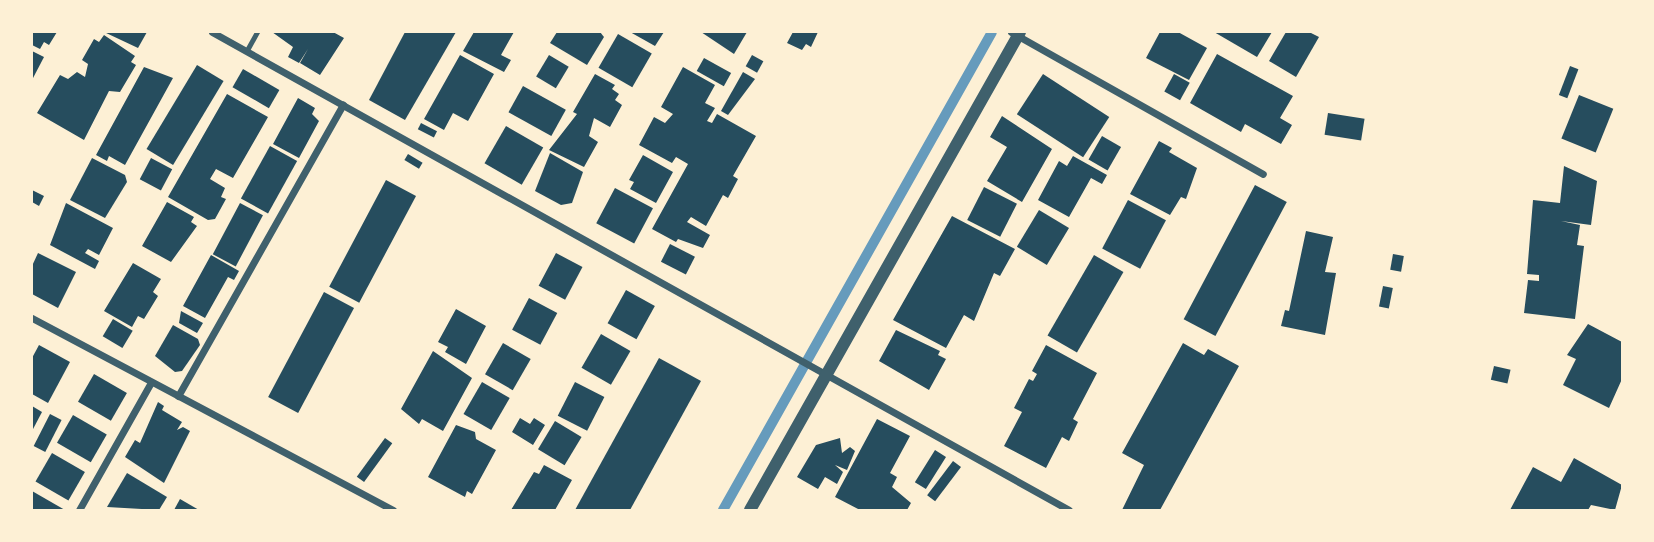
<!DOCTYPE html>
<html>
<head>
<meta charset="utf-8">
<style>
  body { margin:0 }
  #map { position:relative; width:1654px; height:542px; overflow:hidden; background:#fdf0d5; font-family:"Open Sans",sans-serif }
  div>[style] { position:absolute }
  .stream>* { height:10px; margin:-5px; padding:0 5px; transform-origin:5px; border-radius:5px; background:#669bbc }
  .building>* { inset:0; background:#264d5e; transform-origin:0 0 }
  .service>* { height:5px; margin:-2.5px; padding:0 2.5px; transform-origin:2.5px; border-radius:2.5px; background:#3f606c }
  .minor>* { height:7px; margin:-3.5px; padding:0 3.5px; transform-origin:3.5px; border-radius:3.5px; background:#3f606c }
  .tertiary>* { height:12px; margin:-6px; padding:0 6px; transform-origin:6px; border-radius:6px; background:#3f606c }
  span { translate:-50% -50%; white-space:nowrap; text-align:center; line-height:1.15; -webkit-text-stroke:5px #fdf0d5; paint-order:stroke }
  .frame { position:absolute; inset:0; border:33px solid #fdf0d5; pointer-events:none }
</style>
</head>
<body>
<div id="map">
  <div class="stream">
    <i style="left:723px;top:510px;width:548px;rotate:-60.63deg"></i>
  </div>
  <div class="building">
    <i style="clip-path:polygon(32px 32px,57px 32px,49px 45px,44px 42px,40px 49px,32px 45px)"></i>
    <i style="clip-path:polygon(104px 32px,147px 32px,138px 48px)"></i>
    <i style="clip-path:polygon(272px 32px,333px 32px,344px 38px,320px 75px,300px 63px,308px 49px,299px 63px,288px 57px,293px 47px)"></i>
    <i style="clip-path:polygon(405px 32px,456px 32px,405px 120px,369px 100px)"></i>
    <i style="clip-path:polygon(474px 32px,514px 32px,501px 55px,511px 60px,504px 72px,463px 51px)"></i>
    <i style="clip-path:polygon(557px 32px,600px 32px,604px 37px,587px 65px,550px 43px)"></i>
    <i style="clip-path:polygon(630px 32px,664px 32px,655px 46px)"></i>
    <i style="clip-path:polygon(701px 32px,747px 32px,734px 54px)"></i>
    <i style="clip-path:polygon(793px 32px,818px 32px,811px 47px,806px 44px,802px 50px,787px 43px)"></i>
    <i style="clip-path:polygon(1160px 32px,1178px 32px,1207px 48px,1189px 80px,1146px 58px)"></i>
    <i style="clip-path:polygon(1214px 32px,1272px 32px,1257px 57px)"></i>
    <i style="clip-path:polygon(1286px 32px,1309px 32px,1319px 37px,1296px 77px,1269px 61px)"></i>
    <i style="left:618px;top:34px;width:39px;height:39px;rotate:30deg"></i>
    <i style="clip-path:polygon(104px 35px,135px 56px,131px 62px,136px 65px,120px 92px,109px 91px,84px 140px,37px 113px,60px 75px,68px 79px,77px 72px,85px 77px,88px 64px,82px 60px,94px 39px,99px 42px)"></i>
    <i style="clip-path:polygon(32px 51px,44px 57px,32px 80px)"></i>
    <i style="clip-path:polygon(1217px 54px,1293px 96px,1280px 118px,1292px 125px,1281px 144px,1245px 124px,1241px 132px,1190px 103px)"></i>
    <i style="clip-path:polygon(460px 55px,494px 74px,468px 121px,453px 113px,444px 130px,424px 119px)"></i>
    <i style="left:549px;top:55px;width:23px;height:25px;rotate:31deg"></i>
    <i style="left:752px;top:55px;width:13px;height:13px;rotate:29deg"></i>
    <i style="left:704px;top:58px;width:31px;height:15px;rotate:29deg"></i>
    <i style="left:197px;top:65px;width:31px;height:98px;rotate:31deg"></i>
    <i style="left:1570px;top:66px;width:9px;height:31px;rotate:21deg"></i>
    <i style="clip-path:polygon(144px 67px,173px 78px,125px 165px,109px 156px,107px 161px,96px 155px)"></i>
    <i style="clip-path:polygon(683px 67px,715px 85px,705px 103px,715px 108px,707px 121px,712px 123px,717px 114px,756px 136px,733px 176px,738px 179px,728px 198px,723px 195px,706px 226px,691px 217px,687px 222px,710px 235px,703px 248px,678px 239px,676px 242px,652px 229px,688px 164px,676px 157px,672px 163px,639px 145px,654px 117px,665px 123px,673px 114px,661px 107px)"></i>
    <i style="left:243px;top:69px;width:42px;height:21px;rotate:30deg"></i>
    <i style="clip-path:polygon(743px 72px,755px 79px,728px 115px,721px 111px)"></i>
    <i style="clip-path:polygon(595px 74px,615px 85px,612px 89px,619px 94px,615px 100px,622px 105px,610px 127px,594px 118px,589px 136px,598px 142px,584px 167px,549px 150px,577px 114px,573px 112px)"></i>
    <i style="left:1043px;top:74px;width:79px;height:48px;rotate:33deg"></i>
    <i style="left:1174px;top:74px;width:18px;height:20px;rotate:29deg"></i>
    <i style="left:523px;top:86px;width:49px;height:30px;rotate:29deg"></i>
    <i style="clip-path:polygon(227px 94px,268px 117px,233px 178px,216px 169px,210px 179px,225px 188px,221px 197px,226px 199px,215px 219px,208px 220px,168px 197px)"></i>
    <i style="left:1579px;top:95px;width:37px;height:47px;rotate:22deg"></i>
    <i style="clip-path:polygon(298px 98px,315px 108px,312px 114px,319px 121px,299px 158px,273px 144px)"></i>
    <i style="left:1328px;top:113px;width:37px;height:22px;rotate:9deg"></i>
    <i style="clip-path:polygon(1002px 116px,1052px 149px,1022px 202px,987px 181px,1007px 147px,990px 137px)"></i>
    <i style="left:421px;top:123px;width:18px;height:7px;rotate:27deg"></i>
    <i style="left:506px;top:126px;width:43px;height:43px;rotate:30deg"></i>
    <i style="left:1102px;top:136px;width:22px;height:27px;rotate:30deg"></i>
    <i style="clip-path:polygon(1159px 141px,1172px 148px,1169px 152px,1197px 168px,1186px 199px,1181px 197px,1170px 215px,1130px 194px)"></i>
    <i style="left:270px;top:146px;width:31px;height:60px;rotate:29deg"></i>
    <i style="clip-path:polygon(550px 153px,583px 172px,572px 203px,561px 205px,535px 191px)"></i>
    <i style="left:408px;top:154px;width:17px;height:7px;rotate:31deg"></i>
    <i style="clip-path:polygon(643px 155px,673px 172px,656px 203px,630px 189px,634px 182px,629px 180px)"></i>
    <i style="clip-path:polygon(1073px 156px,1107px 175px,1102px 184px,1091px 178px,1069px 217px,1038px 200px,1059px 161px,1067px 166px)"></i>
    <i style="clip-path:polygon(92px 158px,125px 175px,127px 182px,105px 218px,70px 200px)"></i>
    <i style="left:151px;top:158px;width:24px;height:24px;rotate:28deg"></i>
    <i style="clip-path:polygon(1564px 166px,1597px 181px,1591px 225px,1561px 221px,1580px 225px,1577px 245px,1584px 246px,1575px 319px,1524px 313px,1528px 280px,1539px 281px,1539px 275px,1527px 274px,1533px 200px,1560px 203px)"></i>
    <i style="left:386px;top:180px;width:34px;height:121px;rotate:28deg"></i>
    <i style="left:1255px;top:185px;width:36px;height:152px;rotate:28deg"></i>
    <i style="left:984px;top:187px;width:37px;height:37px;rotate:27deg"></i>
    <i style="left:615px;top:188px;width:43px;height:40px;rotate:28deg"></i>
    <i style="clip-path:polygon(32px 190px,44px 196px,39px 206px,32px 202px)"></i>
    <i style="left:1128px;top:200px;width:43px;height:55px;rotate:28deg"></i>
    <i style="clip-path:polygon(167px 202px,194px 217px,191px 222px,197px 226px,171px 262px,142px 246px)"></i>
    <i style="clip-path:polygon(66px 203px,113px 228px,99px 255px,88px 249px,85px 253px,99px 261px,95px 269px,50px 245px)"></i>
    <i style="left:240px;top:203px;width:26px;height:58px;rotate:28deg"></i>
    <i style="left:1039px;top:210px;width:35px;height:43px;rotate:31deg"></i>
    <i style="clip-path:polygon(952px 216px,1015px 249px,1000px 276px,994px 273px,974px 321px,964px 315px,946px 348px,893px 320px)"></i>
    <i style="clip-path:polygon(1306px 231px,1333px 237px,1325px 272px,1336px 273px,1325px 335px,1281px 326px,1285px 310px,1289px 311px)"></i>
    <i style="left:670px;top:244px;width:28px;height:20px;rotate:27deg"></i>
    <i style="clip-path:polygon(38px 253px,76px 272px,58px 308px,32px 294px,32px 266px)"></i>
    <i style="left:556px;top:253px;width:30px;height:37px;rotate:28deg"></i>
    <i style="left:1393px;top:254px;width:11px;height:16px;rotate:10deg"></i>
    <i style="clip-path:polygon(211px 255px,239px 271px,234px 280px,228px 277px,205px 318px,183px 306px)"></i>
    <i style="left:1094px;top:255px;width:34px;height:93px;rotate:30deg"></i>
    <i style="clip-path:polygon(133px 263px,161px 279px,153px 292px,158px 296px,144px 319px,138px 316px,132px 327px,104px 311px)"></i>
    <i style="left:1383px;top:286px;width:10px;height:21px;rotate:11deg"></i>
    <i style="left:626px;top:290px;width:33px;height:38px;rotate:29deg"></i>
    <i style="left:324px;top:292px;width:34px;height:119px;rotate:28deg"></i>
    <i style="left:529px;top:298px;width:32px;height:36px;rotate:28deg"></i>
    <i style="clip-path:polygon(456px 309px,486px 326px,466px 364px,445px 352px,448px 347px,438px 342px)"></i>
    <i style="clip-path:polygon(181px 311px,203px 323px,197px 333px,179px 323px)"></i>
    <i style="left:113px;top:319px;width:23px;height:20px;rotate:31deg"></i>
    <i style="clip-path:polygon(1588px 324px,1622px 342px,1622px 379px,1609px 408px,1563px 385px,1576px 359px,1567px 355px)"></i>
    <i style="clip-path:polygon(173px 325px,198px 339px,200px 345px,182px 371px,175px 372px,155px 356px)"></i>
    <i style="clip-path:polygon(896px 330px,940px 351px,938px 355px,946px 359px,929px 390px,879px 361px)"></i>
    <i style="left:601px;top:334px;width:34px;height:39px;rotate:30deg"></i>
    <i style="left:503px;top:343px;width:32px;height:36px;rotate:30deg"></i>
    <i style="clip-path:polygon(1183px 343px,1204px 355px,1208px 349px,1239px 366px,1160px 510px,1122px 510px,1144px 465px,1122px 453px)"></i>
    <i style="clip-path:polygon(39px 345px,70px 362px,48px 403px,32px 394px,32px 358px)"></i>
    <i style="clip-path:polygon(1046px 345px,1097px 373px,1073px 419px,1078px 422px,1069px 441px,1062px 437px,1046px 468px,1004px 446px,1022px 412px,1014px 408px,1029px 379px,1033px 381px,1037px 374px,1032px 371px)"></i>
    <i style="clip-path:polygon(433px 351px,472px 378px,443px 431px,422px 419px,419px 424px,401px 409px)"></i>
    <i style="clip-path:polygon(659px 358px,701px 381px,630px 510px,575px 510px)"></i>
    <i style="left:1494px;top:366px;width:17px;height:14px;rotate:13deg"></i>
    <i style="left:94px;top:374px;width:38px;height:32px;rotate:30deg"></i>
    <i style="left:482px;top:382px;width:32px;height:37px;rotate:30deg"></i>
    <i style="left:575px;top:382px;width:33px;height:38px;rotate:27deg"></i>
    <i style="clip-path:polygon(158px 402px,164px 406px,162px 410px,182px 422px,177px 430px,183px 427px,190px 431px,164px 483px,125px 457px,135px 440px,140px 443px)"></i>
    <i style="clip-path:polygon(32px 406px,42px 412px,32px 431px)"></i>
    <i style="left:50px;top:414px;width:13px;height:36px;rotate:27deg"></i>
    <i style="left:73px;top:415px;width:39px;height:32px;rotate:30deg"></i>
    <i style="clip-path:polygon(520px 418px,530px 424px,534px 418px,545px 425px,533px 445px,512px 432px)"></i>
    <i style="clip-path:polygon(877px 419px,910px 436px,890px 473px,897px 477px,892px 487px,911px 503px,907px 510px,860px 510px,835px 497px)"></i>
    <i style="left:555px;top:421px;width:31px;height:33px;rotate:31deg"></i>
    <i style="clip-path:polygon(456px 425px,475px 432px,476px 439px,496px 450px,472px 494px,467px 491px,465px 497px,428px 477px)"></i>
    <i style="left:385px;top:438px;width:9px;height:48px;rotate:36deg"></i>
    <i style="clip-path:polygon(840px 438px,842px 453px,850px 447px,855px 451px,847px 470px,835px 465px,843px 472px,837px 484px,825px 477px,818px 489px,797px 477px,816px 445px)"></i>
    <i style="left:935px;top:450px;width:13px;height:38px;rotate:32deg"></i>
    <i style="left:52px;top:453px;width:38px;height:33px;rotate:30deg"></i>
    <i style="clip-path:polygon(1574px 458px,1622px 485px,1615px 510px,1591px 505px,1588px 510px,1510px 510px,1533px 467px,1561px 482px)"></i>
    <i style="left:953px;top:461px;width:10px;height:43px;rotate:37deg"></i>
    <i style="clip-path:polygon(544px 465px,572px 480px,555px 510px,511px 510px,534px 472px,539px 474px)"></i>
    <i style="clip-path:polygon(127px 473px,167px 497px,159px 510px,107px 507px)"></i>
    <i style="clip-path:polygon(32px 491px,65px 510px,32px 510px)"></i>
    <i style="clip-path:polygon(180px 499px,199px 510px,174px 510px)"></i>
  </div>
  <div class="service">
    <i style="left:247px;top:50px;width:21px;rotate:-61deg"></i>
  </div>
  <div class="minor">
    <i style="left:212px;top:32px;width:981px;rotate:29.15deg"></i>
    <i style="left:1011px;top:32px;width:289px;rotate:29.4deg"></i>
    <i style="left:32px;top:318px;width:409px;rotate:28deg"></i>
    <i style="left:178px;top:396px;width:335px;rotate:-60.5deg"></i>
    <i style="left:79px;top:510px;width:147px;rotate:-60.6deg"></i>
  </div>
  <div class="tertiary">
    <i style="left:750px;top:510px;width:549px;rotate:-60.54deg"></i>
  </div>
  <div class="frame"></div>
</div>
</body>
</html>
